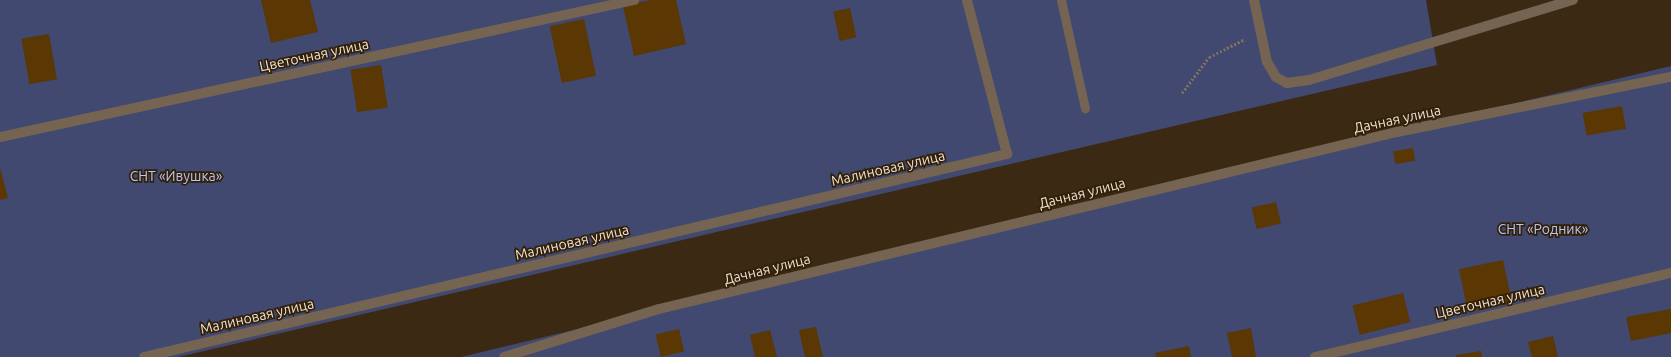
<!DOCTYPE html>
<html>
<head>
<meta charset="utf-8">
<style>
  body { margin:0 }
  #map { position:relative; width:1671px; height:357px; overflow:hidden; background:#3c2913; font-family:Ubuntu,sans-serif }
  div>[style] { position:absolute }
  .green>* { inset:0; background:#414970 }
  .building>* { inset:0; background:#5a3703; transform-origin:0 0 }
  .path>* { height:2.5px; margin-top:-1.25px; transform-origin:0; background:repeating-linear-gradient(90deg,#81715e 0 2px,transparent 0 4px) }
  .service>* { height:9px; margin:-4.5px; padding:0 4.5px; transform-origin:4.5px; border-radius:4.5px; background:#756451 }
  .minor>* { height:10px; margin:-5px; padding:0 5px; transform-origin:5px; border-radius:5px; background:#756451 }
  span { translate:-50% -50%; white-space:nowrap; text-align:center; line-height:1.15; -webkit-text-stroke:3.5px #322009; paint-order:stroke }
  .street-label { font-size:14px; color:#eee2d4 }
  .park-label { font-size:14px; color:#bac5f3 }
</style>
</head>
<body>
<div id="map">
  <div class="green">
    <i style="clip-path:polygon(0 0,1426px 0,1437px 65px,178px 357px,0 357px)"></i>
    <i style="clip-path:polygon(1671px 66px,1671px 357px,461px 357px)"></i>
  </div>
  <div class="building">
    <i style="clip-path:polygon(261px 0,310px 0,318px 32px,271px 43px)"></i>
    <i style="clip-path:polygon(650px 0,676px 0,686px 44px,634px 56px,623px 6px)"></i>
    <i style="left:850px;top:8px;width:30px;height:17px;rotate:78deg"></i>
    <i style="left:584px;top:19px;width:58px;height:35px;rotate:78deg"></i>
    <i style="left:49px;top:34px;width:46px;height:28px;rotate:80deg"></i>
    <i style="left:381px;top:65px;width:43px;height:31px;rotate:81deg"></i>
    <i style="left:1622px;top:106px;width:23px;height:40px;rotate:80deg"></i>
    <i style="left:1413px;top:148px;width:13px;height:20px;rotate:81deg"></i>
    <i style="clip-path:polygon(0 168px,8px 198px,0 200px)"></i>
    <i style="left:1276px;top:202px;width:22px;height:25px;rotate:77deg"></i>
    <i style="left:1503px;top:260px;width:44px;height:45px;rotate:78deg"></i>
    <i style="left:1403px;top:293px;width:30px;height:52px;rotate:76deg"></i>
    <i style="clip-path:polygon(1671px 309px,1671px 333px,1631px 341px,1626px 317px)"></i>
    <i style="clip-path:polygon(816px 327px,823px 357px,805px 357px,799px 330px)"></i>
    <i style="clip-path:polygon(1251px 328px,1256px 357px,1232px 357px,1227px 333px)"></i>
    <i style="left:679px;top:329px;width:23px;height:24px;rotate:77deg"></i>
    <i style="clip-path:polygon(770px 330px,777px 357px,755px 357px,750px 335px)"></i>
    <i style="clip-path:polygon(1553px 336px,1558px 357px,1532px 357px,1528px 342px)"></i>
    <i style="clip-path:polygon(1189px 346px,1191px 357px,1156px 357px,1155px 353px)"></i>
    <i style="clip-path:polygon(1481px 351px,1482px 357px,1456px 357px,1456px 355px)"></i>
  </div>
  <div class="path">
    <i style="left:1182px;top:93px;width:45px;rotate:-53.1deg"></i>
    <i style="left:1209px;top:57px;width:40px;rotate:-26.6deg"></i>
  </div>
  <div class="service">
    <i style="left:1061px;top:0;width:111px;rotate:77.5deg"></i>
  </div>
  <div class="minor">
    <i style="left:1254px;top:0;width:63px;rotate:78.2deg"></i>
    <i style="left:1267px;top:62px;width:17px;rotate:59deg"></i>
    <i style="left:1276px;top:77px;width:13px;rotate:29deg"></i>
    <i style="left:1287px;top:83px;width:22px;rotate:-8deg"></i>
    <i style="left:1309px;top:80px;width:276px;rotate:-16.9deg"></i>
    <i style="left:0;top:137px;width:649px;rotate:-12.19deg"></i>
    <i style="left:144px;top:357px;width:887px;rotate:-13.24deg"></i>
    <i style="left:1007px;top:154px;width:159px;rotate:-104.6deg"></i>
    <i style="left:504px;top:357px;width:162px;rotate:-17.2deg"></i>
    <i style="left:659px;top:309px;width:759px;rotate:-13.49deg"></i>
    <i style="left:1397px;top:132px;width:279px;rotate:-11.4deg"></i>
    <i style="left:1315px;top:357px;width:366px;rotate:-13.3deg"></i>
  </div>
  <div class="street-label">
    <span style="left:314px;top:55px;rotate:-12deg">Цветочная улица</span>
    <span style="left:1397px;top:119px;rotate:-12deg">Дачная улица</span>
    <span style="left:888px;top:168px;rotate:-13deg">Малиновая улица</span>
    <span style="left:1082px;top:193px;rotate:-14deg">Дачная улица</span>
    <span style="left:572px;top:242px;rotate:-13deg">Малиновая улица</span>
    <span style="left:767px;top:269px;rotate:-14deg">Дачная улица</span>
    <span style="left:1490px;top:301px;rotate:-13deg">Цветочная улица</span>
    <span style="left:257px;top:316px;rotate:-13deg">Малиновая улица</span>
  </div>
  <div class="park-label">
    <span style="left:176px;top:176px">СНТ «Ивушка»</span>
    <span style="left:1543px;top:229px">СНТ «Родник»</span>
  </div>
</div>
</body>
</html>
